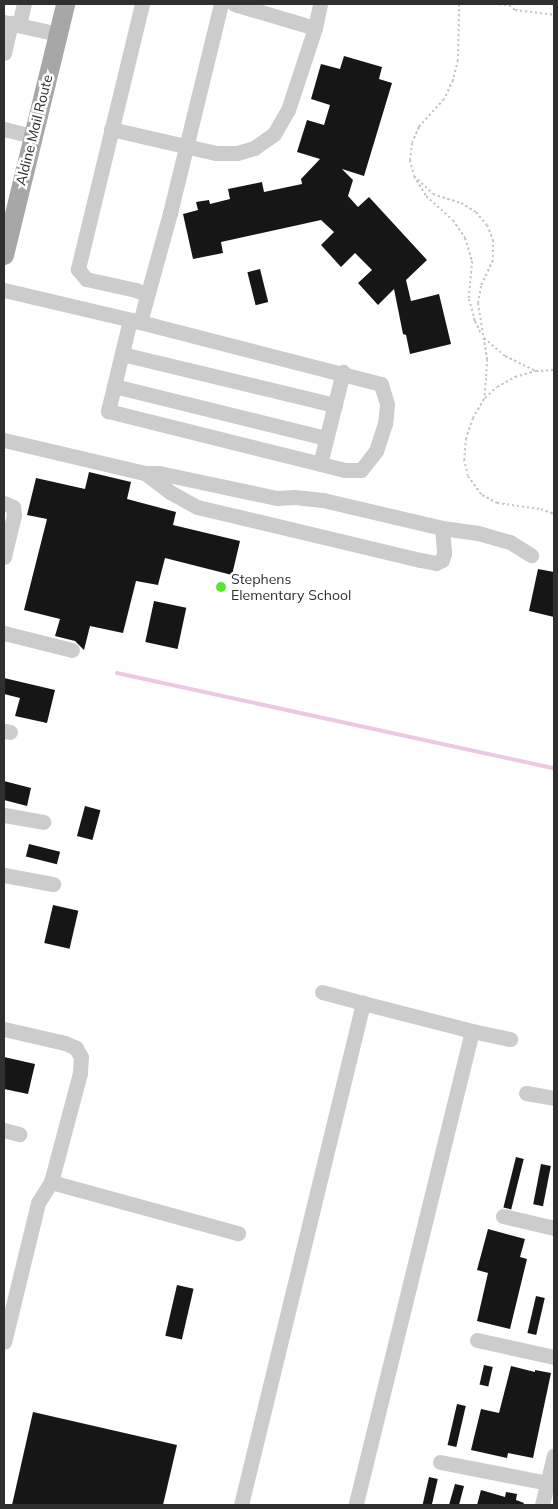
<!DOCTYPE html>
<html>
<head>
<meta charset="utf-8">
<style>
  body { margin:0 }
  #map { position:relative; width:558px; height:1509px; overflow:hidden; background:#fff; font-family:Mulish,sans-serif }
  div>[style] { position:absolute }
  .stream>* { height:4px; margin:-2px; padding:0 2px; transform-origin:2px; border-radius:2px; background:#ecc8e4 }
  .building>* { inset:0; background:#161616; transform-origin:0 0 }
  .path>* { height:2px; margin-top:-1px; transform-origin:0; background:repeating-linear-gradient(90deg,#c6c6c6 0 2.5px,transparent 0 5px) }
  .minor>* { height:15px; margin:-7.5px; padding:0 7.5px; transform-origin:7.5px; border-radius:7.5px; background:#ccc }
  .major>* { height:19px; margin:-9.5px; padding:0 9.5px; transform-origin:9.5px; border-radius:9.5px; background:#a7a7a7 }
  .dots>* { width:14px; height:14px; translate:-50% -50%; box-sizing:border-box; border:2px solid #fff; border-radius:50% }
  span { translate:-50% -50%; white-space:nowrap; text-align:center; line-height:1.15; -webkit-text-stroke:5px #fff; paint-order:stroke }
  .street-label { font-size:14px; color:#2f2f2f }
  .poi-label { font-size:14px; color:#2f2f2f }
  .left { translate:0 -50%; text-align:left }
  .frame { position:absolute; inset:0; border:5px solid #2f2f2f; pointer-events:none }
</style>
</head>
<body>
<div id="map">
  <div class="stream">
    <i style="left:117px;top:673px;width:447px;rotate:12.3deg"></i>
  </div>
  <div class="building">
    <i style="clip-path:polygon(344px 56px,382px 67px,379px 79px,392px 83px,364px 176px,342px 169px,353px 180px,348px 196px,358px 207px,369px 197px,427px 260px,406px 280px,411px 301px,439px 294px,451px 344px,410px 354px,406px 335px,403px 334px,394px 289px,378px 305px,358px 283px,372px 270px,355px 253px,341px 267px,321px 245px,334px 232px,321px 220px,221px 242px,223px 253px,193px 259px,183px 214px,198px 210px,196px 202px,209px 200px,210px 204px,230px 199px,228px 189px,262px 182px,264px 192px,302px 184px,301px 179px,320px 159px,297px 152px,307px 120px,324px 125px,330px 105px,311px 99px,321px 64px,340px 69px)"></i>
    <i style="left:260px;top:269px;width:34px;height:13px;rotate:76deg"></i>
    <i style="clip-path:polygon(89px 472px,131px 482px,127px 499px,176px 512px,173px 525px,240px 541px,232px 575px,165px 558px,158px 585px,136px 581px,123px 633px,90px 626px,84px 650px,75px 641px,55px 636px,60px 619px,24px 610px,47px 519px,27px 515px,36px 478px,85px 489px)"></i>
    <i style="clip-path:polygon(538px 569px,554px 572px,554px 617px,529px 611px)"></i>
    <i style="left:154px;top:601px;width:33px;height:42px;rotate:12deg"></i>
    <i style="clip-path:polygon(4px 678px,55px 690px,47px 723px,15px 716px,20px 698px,4px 694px)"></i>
    <i style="clip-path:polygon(4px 781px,31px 788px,27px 806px,4px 800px)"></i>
    <i style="left:85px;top:806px;width:16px;height:31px;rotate:15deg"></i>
    <i style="left:29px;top:844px;width:32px;height:13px;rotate:14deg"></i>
    <i style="left:53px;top:905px;width:26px;height:39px;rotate:13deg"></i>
    <i style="clip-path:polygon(4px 1057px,35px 1064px,28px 1094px,4px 1089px)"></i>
    <i style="left:516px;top:1157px;width:8px;height:52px;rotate:14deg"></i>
    <i style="left:541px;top:1164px;width:10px;height:41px;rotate:11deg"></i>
    <i style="clip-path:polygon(488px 1229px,525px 1239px,520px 1257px,527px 1259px,510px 1329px,477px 1321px,488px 1273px,477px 1270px)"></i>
    <i style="left:177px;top:1285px;width:17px;height:52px;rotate:13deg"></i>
    <i style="left:536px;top:1296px;width:9px;height:38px;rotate:13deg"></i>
    <i style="left:484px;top:1365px;width:9px;height:20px;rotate:13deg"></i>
    <i style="clip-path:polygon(511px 1366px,535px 1372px,535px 1370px,551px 1373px,533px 1458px,508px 1453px,507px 1458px,471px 1450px,481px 1409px,499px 1413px)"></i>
    <i style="left:457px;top:1404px;width:9px;height:42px;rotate:13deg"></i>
    <i style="clip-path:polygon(33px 1412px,177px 1445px,163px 1505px,12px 1505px)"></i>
    <i style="left:429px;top:1477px;width:9px;height:29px;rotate:13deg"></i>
    <i style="clip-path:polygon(455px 1484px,464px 1486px,459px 1505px,449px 1505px)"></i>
    <i style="clip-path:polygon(481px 1490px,505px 1497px,506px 1492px,517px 1494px,516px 1500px,524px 1503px,523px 1505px,477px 1505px)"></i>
  </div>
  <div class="path">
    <i style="left:341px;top:4px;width:62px"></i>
    <i style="left:459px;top:4px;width:56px;rotate:91deg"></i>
    <i style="left:458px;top:60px;width:21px;rotate:104deg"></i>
    <i style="left:453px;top:80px;width:21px;rotate:115deg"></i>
    <i style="left:444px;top:99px;width:38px;rotate:132deg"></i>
    <i style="left:419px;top:127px;width:17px;rotate:114deg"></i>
    <i style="left:412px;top:143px;width:17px;rotate:97deg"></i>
    <i style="left:410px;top:160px;width:16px;rotate:76deg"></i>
    <i style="left:414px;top:176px;width:23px;rotate:59deg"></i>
    <i style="left:426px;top:196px;width:36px;rotate:42deg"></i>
    <i style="left:453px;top:220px;width:22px;rotate:56deg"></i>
    <i style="left:465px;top:238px;width:24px;rotate:73deg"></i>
    <i style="left:472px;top:261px;width:38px;rotate:95deg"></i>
    <i style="left:469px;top:299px;width:23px;rotate:75deg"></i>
    <i style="left:475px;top:321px;width:14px;rotate:65deg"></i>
    <i style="left:494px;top:4px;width:15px;rotate:4deg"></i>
    <i style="left:509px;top:5px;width:8px;rotate:40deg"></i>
    <i style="left:515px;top:10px;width:39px;rotate:7deg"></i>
    <i style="left:414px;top:176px;width:26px;rotate:43deg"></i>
    <i style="left:433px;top:194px;width:29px;rotate:18deg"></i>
    <i style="left:461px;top:203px;width:17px;rotate:31deg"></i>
    <i style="left:476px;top:212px;width:17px;rotate:50deg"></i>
    <i style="left:487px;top:225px;width:16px;rotate:68deg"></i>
    <i style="left:493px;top:240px;width:20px;rotate:90deg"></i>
    <i style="left:493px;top:260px;width:29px;rotate:115deg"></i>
    <i style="left:481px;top:286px;width:17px;rotate:100deg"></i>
    <i style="left:478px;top:303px;width:57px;rotate:80.9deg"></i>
    <i style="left:487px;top:359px;width:19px;rotate:93deg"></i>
    <i style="left:486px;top:378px;width:21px;rotate:95deg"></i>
    <i style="left:484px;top:399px;width:22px;rotate:120deg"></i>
    <i style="left:473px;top:418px;width:21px;rotate:109deg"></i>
    <i style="left:466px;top:438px;width:21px;rotate:95deg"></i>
    <i style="left:464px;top:459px;width:17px;rotate:77deg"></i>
    <i style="left:468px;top:476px;width:24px;rotate:54deg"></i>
    <i style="left:482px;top:495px;width:17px;rotate:28deg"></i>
    <i style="left:497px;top:503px;width:44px;rotate:7.8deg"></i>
    <i style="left:541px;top:509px;width:14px;rotate:21deg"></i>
    <i style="left:484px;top:338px;width:28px;rotate:41deg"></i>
    <i style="left:505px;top:356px;width:34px;rotate:26deg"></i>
    <i style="left:485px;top:398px;width:16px;rotate:-43deg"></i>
    <i style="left:497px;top:387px;width:21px;rotate:-29deg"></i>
    <i style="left:515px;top:377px;width:22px;rotate:-16deg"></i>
    <i style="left:536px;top:371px;width:18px;rotate:-3deg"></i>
  </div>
  <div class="minor">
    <i style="left:142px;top:4px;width:273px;rotate:103.6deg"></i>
    <i style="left:78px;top:269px;width:13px;rotate:51deg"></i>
    <i style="left:86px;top:279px;width:51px;rotate:12.4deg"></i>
    <i style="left:136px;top:290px;width:12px;rotate:24deg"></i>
    <i style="left:234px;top:4px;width:84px;rotate:16.5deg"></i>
    <i style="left:315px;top:28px;width:25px;rotate:-78deg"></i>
    <i style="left:4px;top:22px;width:55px;rotate:12.5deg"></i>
    <i style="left:19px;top:25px;width:22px;rotate:-77deg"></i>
    <i style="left:4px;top:53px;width:31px;rotate:-77deg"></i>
    <i style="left:4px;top:129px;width:30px;rotate:14deg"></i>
    <i style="left:111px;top:129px;width:108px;rotate:12.9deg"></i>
    <i style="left:216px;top:153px;width:21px"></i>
    <i style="left:237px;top:153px;width:18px;rotate:-16deg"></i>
    <i style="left:254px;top:148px;width:24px;rotate:-35deg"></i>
    <i style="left:274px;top:134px;width:28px;rotate:-60deg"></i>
    <i style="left:288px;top:110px;width:86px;rotate:-71.8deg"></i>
    <i style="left:4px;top:290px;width:140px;rotate:13.2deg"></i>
    <i style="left:140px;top:322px;width:113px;rotate:-74.6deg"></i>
    <i style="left:170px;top:213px;width:215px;rotate:-76.3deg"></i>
    <i style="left:130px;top:320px;width:94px;rotate:103.6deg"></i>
    <i style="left:108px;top:411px;width:243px;rotate:14deg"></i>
    <i style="left:344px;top:470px;width:17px"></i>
    <i style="left:361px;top:470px;width:24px;rotate:-52deg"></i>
    <i style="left:376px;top:451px;width:28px;rotate:-72deg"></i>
    <i style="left:385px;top:424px;width:20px;rotate:-84deg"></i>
    <i style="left:387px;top:404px;width:21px;rotate:-107deg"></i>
    <i style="left:381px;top:384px;width:249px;rotate:-165.6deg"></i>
    <i style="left:122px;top:354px;width:219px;rotate:13.5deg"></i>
    <i style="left:114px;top:386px;width:218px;rotate:13.8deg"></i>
    <i style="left:4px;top:440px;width:145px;rotate:13.2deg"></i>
    <i style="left:320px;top:464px;width:95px;rotate:-76deg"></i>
    <i style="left:145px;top:473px;width:14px"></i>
    <i style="left:159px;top:473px;width:121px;rotate:12deg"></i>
    <i style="left:277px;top:498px;width:17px;rotate:-3deg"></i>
    <i style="left:294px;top:497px;width:29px;rotate:6deg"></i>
    <i style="left:323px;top:500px;width:122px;rotate:13.2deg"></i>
    <i style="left:442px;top:528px;width:25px;rotate:85deg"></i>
    <i style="left:444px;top:553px;width:7px;rotate:106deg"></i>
    <i style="left:442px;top:560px;width:7px;rotate:153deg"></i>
    <i style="left:436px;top:563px;width:16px;rotate:-169deg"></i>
    <i style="left:420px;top:560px;width:229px;rotate:-166.6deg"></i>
    <i style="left:197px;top:507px;width:31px;rotate:-151deg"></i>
    <i style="left:170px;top:492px;width:31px;rotate:-143deg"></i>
    <i style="left:4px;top:503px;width:10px;rotate:24deg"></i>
    <i style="left:13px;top:507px;width:8px;rotate:83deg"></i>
    <i style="left:14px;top:515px;width:43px;rotate:103.4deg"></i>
    <i style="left:442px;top:528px;width:36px;rotate:8deg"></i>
    <i style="left:478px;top:533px;width:33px;rotate:16deg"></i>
    <i style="left:510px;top:542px;width:25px;rotate:32deg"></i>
    <i style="left:4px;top:633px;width:70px;rotate:14deg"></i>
    <i style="left:4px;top:731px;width:6px;rotate:9deg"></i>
    <i style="left:4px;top:815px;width:40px;rotate:10deg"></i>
    <i style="left:4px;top:875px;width:50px;rotate:10.4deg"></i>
    <i style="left:322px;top:992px;width:42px;rotate:15deg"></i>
    <i style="left:4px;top:1029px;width:63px;rotate:12.9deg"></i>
    <i style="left:65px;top:1043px;width:12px;rotate:24deg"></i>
    <i style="left:76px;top:1048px;width:10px;rotate:61deg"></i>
    <i style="left:81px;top:1057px;width:16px;rotate:94deg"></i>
    <i style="left:80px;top:1073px;width:113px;rotate:104.9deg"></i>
    <i style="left:51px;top:1182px;width:25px;rotate:122deg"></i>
    <i style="left:38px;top:1203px;width:143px;rotate:103.7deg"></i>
    <i style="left:472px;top:1031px;width:39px;rotate:12deg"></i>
    <i style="left:526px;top:1093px;width:28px;rotate:10deg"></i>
    <i style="left:4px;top:1130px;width:16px;rotate:15deg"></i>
    <i style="left:51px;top:1182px;width:194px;rotate:15.3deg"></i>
    <i style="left:503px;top:1216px;width:52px;rotate:13.2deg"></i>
    <i style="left:477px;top:1340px;width:79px;rotate:12.4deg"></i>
    <i style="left:440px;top:1462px;width:110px;rotate:11deg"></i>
    <i style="left:241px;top:1505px;width:517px;rotate:-76.34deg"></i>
    <i style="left:363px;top:1003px;width:113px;rotate:14.4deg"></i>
    <i style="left:472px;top:1031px;width:488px;rotate:103.8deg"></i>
    <i style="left:542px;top:1505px;width:51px;rotate:-76.5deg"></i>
  </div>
  <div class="major">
    <i style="left:4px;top:255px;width:258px;rotate:-76.3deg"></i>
  </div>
  <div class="dots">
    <i style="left:221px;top:587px;background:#59e72f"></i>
  </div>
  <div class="street-label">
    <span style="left:34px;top:130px;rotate:-76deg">Aldine Mail Route</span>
  </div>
  <div class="poi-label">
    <span class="left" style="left:231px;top:587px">Stephens<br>Elementary School</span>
  </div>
  <div class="frame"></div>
</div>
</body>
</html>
